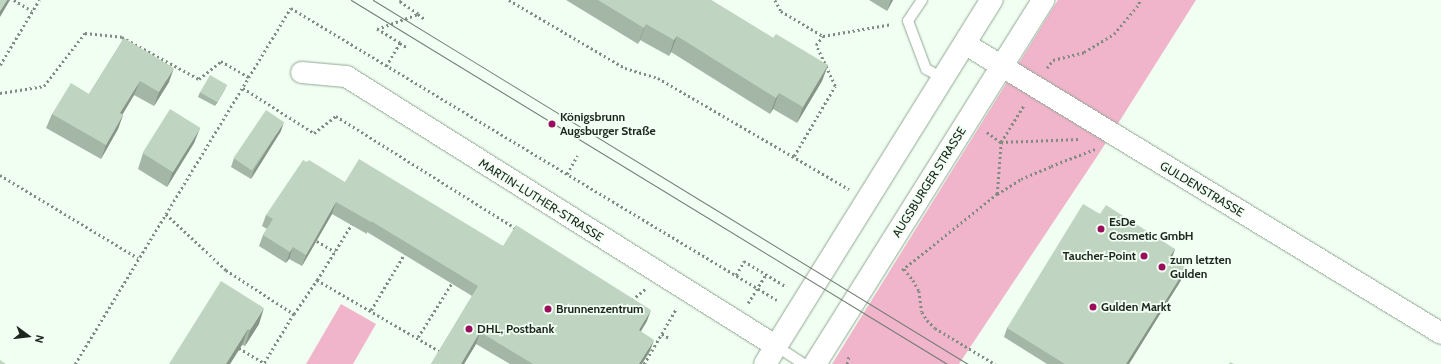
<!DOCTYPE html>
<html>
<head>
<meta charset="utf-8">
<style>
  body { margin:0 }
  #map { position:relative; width:1441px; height:364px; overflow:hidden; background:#f1fff2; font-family:Cabin,sans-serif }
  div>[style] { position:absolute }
  .green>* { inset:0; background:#f0b4cb }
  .path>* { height:2.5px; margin-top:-1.25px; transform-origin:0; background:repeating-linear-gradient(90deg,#808b81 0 2px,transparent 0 5px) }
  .roads { filter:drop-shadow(0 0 1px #91a793) drop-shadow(0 0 1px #91a793) }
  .lane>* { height:10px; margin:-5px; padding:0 5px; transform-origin:5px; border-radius:5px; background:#fff }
  .street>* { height:21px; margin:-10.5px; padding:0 10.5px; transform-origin:10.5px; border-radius:10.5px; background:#fff }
  .secondary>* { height:22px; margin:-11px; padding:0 11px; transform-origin:11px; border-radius:11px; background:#fff }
  .tram>* { height:1px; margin:-0.5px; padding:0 0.5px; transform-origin:0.5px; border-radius:0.5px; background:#707b71 }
  .wall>* { inset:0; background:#a4b7a6 }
  .shaded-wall>* { inset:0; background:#869587 }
  .building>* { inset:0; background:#bfd5c1; transform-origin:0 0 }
  .dots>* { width:11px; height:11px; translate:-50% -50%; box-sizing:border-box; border:2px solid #f1fff2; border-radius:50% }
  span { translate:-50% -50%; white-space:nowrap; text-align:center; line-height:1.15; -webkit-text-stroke:3.5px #f1fff2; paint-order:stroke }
  .poi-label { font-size:12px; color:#1d261e; font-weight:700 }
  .left { translate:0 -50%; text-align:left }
  .right { translate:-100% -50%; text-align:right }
  .street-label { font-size:12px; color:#1d261e }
  .north { position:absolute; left:8px; top:316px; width:40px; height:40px; -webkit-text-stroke:3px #f1fff2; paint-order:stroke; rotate:105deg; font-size:11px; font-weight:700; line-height:16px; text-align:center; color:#1d261e }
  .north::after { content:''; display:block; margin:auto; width:14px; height:18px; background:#1d261e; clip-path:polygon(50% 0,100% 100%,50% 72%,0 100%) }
</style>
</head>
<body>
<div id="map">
  <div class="green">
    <i style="clip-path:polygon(1058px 0,1196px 0,1100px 152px,959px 364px,832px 364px)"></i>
    <i style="clip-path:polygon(341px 304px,376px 324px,353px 364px,306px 364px)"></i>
  </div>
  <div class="path">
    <i style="left:14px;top:0;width:21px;rotate:31deg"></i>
    <i style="left:509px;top:0;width:134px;rotate:30.4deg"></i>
    <i style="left:625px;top:68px;width:34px;rotate:17deg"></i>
    <i style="left:658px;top:78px;width:221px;rotate:30.2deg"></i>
    <i style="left:775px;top:0;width:13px;rotate:61deg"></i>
    <i style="left:781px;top:11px;width:49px;rotate:30.8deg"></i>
    <i style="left:823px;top:36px;width:70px;rotate:-9.9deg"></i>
    <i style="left:418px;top:14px;width:9px;rotate:36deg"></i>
    <i style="left:400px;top:43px;width:9px;rotate:32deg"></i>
    <i style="left:0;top:65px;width:76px;rotate:-59deg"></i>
    <i style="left:386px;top:66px;width:27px;rotate:-59deg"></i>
    <i style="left:400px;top:43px;width:27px;rotate:-149deg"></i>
    <i style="left:377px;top:29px;width:44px;rotate:-20.1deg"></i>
    <i style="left:418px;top:14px;width:22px;rotate:-146deg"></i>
    <i style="left:400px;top:2px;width:2px;rotate:-63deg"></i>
    <i style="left:1047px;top:68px;width:10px;rotate:-53deg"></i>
    <i style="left:1053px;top:60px;width:32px;rotate:-14deg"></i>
    <i style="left:1084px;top:52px;width:35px;rotate:-31deg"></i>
    <i style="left:1114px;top:34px;width:39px;rotate:-50deg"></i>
    <i style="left:1139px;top:4px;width:4px;rotate:-90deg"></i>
    <i style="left:243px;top:88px;width:84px;rotate:32.4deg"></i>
    <i style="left:314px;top:133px;width:28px;rotate:-38deg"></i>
    <i style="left:336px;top:116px;width:213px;rotate:32deg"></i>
    <i style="left:0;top:93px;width:45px;rotate:-9deg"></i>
    <i style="left:44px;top:86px;width:67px;rotate:-52.3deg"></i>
    <i style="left:85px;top:33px;width:37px;rotate:6deg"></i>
    <i style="left:122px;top:37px;width:88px;rotate:28.6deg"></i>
    <i style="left:199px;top:79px;width:28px;rotate:-39deg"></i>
    <i style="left:221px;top:61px;width:32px;rotate:30deg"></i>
    <i style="left:987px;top:132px;width:17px;rotate:36deg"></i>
    <i style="left:1001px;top:142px;width:78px;rotate:-2.2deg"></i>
    <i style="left:794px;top:156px;width:81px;rotate:-59.6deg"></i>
    <i style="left:835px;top:86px;width:45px;rotate:-114.9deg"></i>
    <i style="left:816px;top:45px;width:11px;rotate:-52deg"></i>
    <i style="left:567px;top:174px;width:21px;rotate:-61deg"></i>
    <i style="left:0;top:175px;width:161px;rotate:31deg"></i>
    <i style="left:997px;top:194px;width:28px;rotate:-32deg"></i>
    <i style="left:1021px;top:179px;width:33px;rotate:-23deg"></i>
    <i style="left:1051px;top:166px;width:47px;rotate:-21.1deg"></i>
    <i style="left:166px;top:214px;width:82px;rotate:43deg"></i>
    <i style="left:226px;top:270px;width:81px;rotate:32.9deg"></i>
    <i style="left:294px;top:314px;width:58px;rotate:121deg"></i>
    <i style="left:317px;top:241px;width:21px;rotate:31deg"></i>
    <i style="left:904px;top:269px;width:14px;rotate:51deg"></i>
    <i style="left:913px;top:280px;width:13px;rotate:61deg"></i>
    <i style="left:919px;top:291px;width:21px;rotate:82deg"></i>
    <i style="left:922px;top:312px;width:9px;rotate:58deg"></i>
    <i style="left:927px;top:320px;width:11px;rotate:45deg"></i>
    <i style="left:935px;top:328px;width:70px;rotate:31deg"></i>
    <i style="left:902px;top:270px;width:122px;rotate:-38.7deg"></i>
    <i style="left:997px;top:194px;width:52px;rotate:-85.6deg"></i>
    <i style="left:1001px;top:142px;width:44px;rotate:-58.1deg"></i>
    <i style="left:736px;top:275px;width:16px;rotate:-60deg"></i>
    <i style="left:744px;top:261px;width:50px;rotate:31.2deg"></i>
    <i style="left:317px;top:280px;width:66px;rotate:-58deg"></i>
    <i style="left:632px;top:300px;width:17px;rotate:-40deg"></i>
    <i style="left:748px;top:303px;width:34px;rotate:-58deg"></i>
    <i style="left:371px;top:310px;width:66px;rotate:-59.2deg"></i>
    <i style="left:294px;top:314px;width:41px;rotate:-55.9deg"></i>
    <i style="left:317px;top:280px;width:143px;rotate:30.1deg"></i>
    <i style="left:662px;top:334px;width:10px;rotate:29deg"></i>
    <i style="left:418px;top:337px;width:64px;rotate:-57.8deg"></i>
    <i style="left:239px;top:348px;width:29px;rotate:31deg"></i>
    <i style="left:75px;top:364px;width:416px;rotate:-58.8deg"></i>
    <i style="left:291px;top:8px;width:567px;rotate:31deg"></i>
    <i style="left:644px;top:364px;width:64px;rotate:-59.8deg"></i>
    <i style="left:847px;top:364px;width:9px;rotate:-77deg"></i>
  </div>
  <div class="roads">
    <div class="lane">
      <i style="left:922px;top:0;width:25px;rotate:124deg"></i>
      <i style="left:908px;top:21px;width:51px;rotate:69.4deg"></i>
      <i style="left:926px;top:69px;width:19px;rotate:28deg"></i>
      <i style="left:776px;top:346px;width:33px;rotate:33deg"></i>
    </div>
    <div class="street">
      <i style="left:964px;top:43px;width:558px;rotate:31.3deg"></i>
      <i style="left:301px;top:72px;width:45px;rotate:5.1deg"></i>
      <i style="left:346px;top:76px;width:508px;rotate:32.12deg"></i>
    </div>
    <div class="secondary">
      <i style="left:765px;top:364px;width:429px;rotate:-58.1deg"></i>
      <i style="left:815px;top:364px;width:430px;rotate:-57.9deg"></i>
    </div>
  </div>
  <div class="tram">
    <i style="left:351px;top:0;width:698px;rotate:31.41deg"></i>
    <i style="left:373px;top:0;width:698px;rotate:31.46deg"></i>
  </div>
  <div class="wall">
    <i style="clip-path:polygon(566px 0,711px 0,773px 38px,828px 65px,822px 81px,797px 123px,773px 109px,770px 114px,671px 52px,669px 56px,640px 40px,638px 44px)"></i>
    <i style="clip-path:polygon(869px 0,893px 0,887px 11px)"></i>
    <i style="clip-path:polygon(124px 38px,169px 82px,154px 106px,134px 95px,122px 115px,123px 115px,118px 129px,101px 159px,46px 128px,52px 114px,89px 94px)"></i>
    <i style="clip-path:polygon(225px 89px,215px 106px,198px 97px,200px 92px)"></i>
    <i style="clip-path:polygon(200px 128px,194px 143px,167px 187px,138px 169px,143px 153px)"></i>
    <i style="clip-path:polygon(281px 131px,251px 179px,231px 167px,234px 158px)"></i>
    <i style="clip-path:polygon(345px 182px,503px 246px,647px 321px,641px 331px,650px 351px,642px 364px,510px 364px,476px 344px,464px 364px,431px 364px,472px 296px,367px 232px,367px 234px,332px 214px,302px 266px,289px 259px,286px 263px,259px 246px,263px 235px,267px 229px,262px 226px,266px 215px)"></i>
    <i style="clip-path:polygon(1100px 214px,1175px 249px,1171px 259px,1186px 268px,1183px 277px,1129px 364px,1047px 364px,1004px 337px,1007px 328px)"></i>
    <i style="clip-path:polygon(259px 324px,245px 346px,242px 345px,230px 364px,169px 364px)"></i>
  </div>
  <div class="shaded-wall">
    <i style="clip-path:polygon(7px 0,10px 0,0 17px,0 11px)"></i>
    <i style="clip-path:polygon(891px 0,893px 0,887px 11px)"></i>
    <i style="clip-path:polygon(646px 24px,640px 40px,638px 44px,644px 28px)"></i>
    <i style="clip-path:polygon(677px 36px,671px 52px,669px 56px,674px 40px)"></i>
    <i style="clip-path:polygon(828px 65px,822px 81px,797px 123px,803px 107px)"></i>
    <i style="clip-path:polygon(174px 68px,169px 82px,154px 106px,159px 92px)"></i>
    <i style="clip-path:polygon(140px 81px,134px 95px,115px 127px,120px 113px)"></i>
    <i style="clip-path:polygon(227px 85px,225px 89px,215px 106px,217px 101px)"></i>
    <i style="clip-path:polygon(779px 93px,773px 109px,770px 114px,776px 98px)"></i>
    <i style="clip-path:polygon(123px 115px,118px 129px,101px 159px,106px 145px)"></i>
    <i style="clip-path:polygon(284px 122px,281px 131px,251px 179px,254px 170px)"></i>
    <i style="clip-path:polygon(200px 128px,194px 143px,167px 187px,173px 171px)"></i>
    <i style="clip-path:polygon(336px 202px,332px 214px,302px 266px,306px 255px)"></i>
    <i style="clip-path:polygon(293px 247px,289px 259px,286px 263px,290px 252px)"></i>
    <i style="clip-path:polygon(1175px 249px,1172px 258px,1166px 267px,1169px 258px)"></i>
    <i style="clip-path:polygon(1186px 268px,1183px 277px,1129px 364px,1126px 364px)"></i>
    <i style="clip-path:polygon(264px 308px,259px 324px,245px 346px,250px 330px)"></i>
    <i style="clip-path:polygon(651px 310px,647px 321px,635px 341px,639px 330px)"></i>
    <i style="clip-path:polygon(248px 329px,242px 345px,230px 364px,226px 364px)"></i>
    <i style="clip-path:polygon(480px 332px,476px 344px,464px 364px,461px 364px)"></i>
    <i style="clip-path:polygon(654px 340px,650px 351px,642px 364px,639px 364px)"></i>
  </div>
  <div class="building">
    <i style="clip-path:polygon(0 0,7px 0,0 11px)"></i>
    <i style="clip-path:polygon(598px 0,711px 0,773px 38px,776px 34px,828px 65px,803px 107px,779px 93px,776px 98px,677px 36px,674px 40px,646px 24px,644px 28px)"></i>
    <i style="clip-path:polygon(124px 38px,174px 68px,159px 92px,140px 81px,120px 113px,123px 115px,106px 145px,52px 114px,71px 83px,89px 94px)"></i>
    <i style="left:210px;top:75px;width:20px;height:20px;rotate:30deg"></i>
    <i style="left:170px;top:109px;width:36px;height:52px;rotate:32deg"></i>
    <i style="left:266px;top:110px;width:22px;height:58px;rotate:34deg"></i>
    <i style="clip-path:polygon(359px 159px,503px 246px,516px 225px,651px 310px,639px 330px,654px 340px,639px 364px,533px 364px,480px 332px,461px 364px,431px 364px,478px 286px,371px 221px,371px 222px,336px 202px,306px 255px,293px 247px,290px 252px,263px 235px,273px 219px,266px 215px,303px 160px,307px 162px,309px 160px,345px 182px)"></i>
    <i style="clip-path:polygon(1083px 204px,1100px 214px,1106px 205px,1175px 249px,1169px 258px,1186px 268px,1126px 364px,1065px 364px,1007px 328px)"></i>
    <i style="clip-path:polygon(221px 281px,264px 308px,250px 330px,248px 329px,226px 364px,169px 364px)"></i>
    <i style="clip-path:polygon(0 360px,6px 364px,0 364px)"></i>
    <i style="clip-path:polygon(1230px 362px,1234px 364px,1229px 364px)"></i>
  </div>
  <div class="dots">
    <i style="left:552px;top:124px;background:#9b0e5d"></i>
    <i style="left:1101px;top:229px;background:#9b0e5d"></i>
    <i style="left:1144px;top:256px;background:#9b0e5d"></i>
    <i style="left:1162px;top:267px;background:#9b0e5d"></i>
    <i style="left:1093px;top:307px;background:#9b0e5d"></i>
    <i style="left:548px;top:309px;background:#9b0e5d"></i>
    <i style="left:469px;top:329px;background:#9b0e5d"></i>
  </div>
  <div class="poi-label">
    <span class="left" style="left:560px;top:124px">Königsbrunn<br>Augsburger Straße</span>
    <span class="left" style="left:1109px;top:229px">EsDe<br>Cosmetic GmbH</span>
    <span class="right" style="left:1136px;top:256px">Taucher-Point</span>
    <span class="left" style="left:1170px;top:267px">zum letzten<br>Gulden</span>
    <span class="left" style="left:1101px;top:307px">Gulden Markt</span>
    <span class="left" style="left:556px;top:309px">Brunnenzentrum</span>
    <span class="left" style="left:477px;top:329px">DHL, Postbank</span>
  </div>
  <div class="street-label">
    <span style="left:929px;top:182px;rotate:-58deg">AUGSBURGER STRASSE</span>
    <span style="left:1202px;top:189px;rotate:31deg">GULDENSTRASSE</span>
    <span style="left:541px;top:200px;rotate:32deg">MARTIN-LUTHER-STRASSE</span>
  </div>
  <div class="north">N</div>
</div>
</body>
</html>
